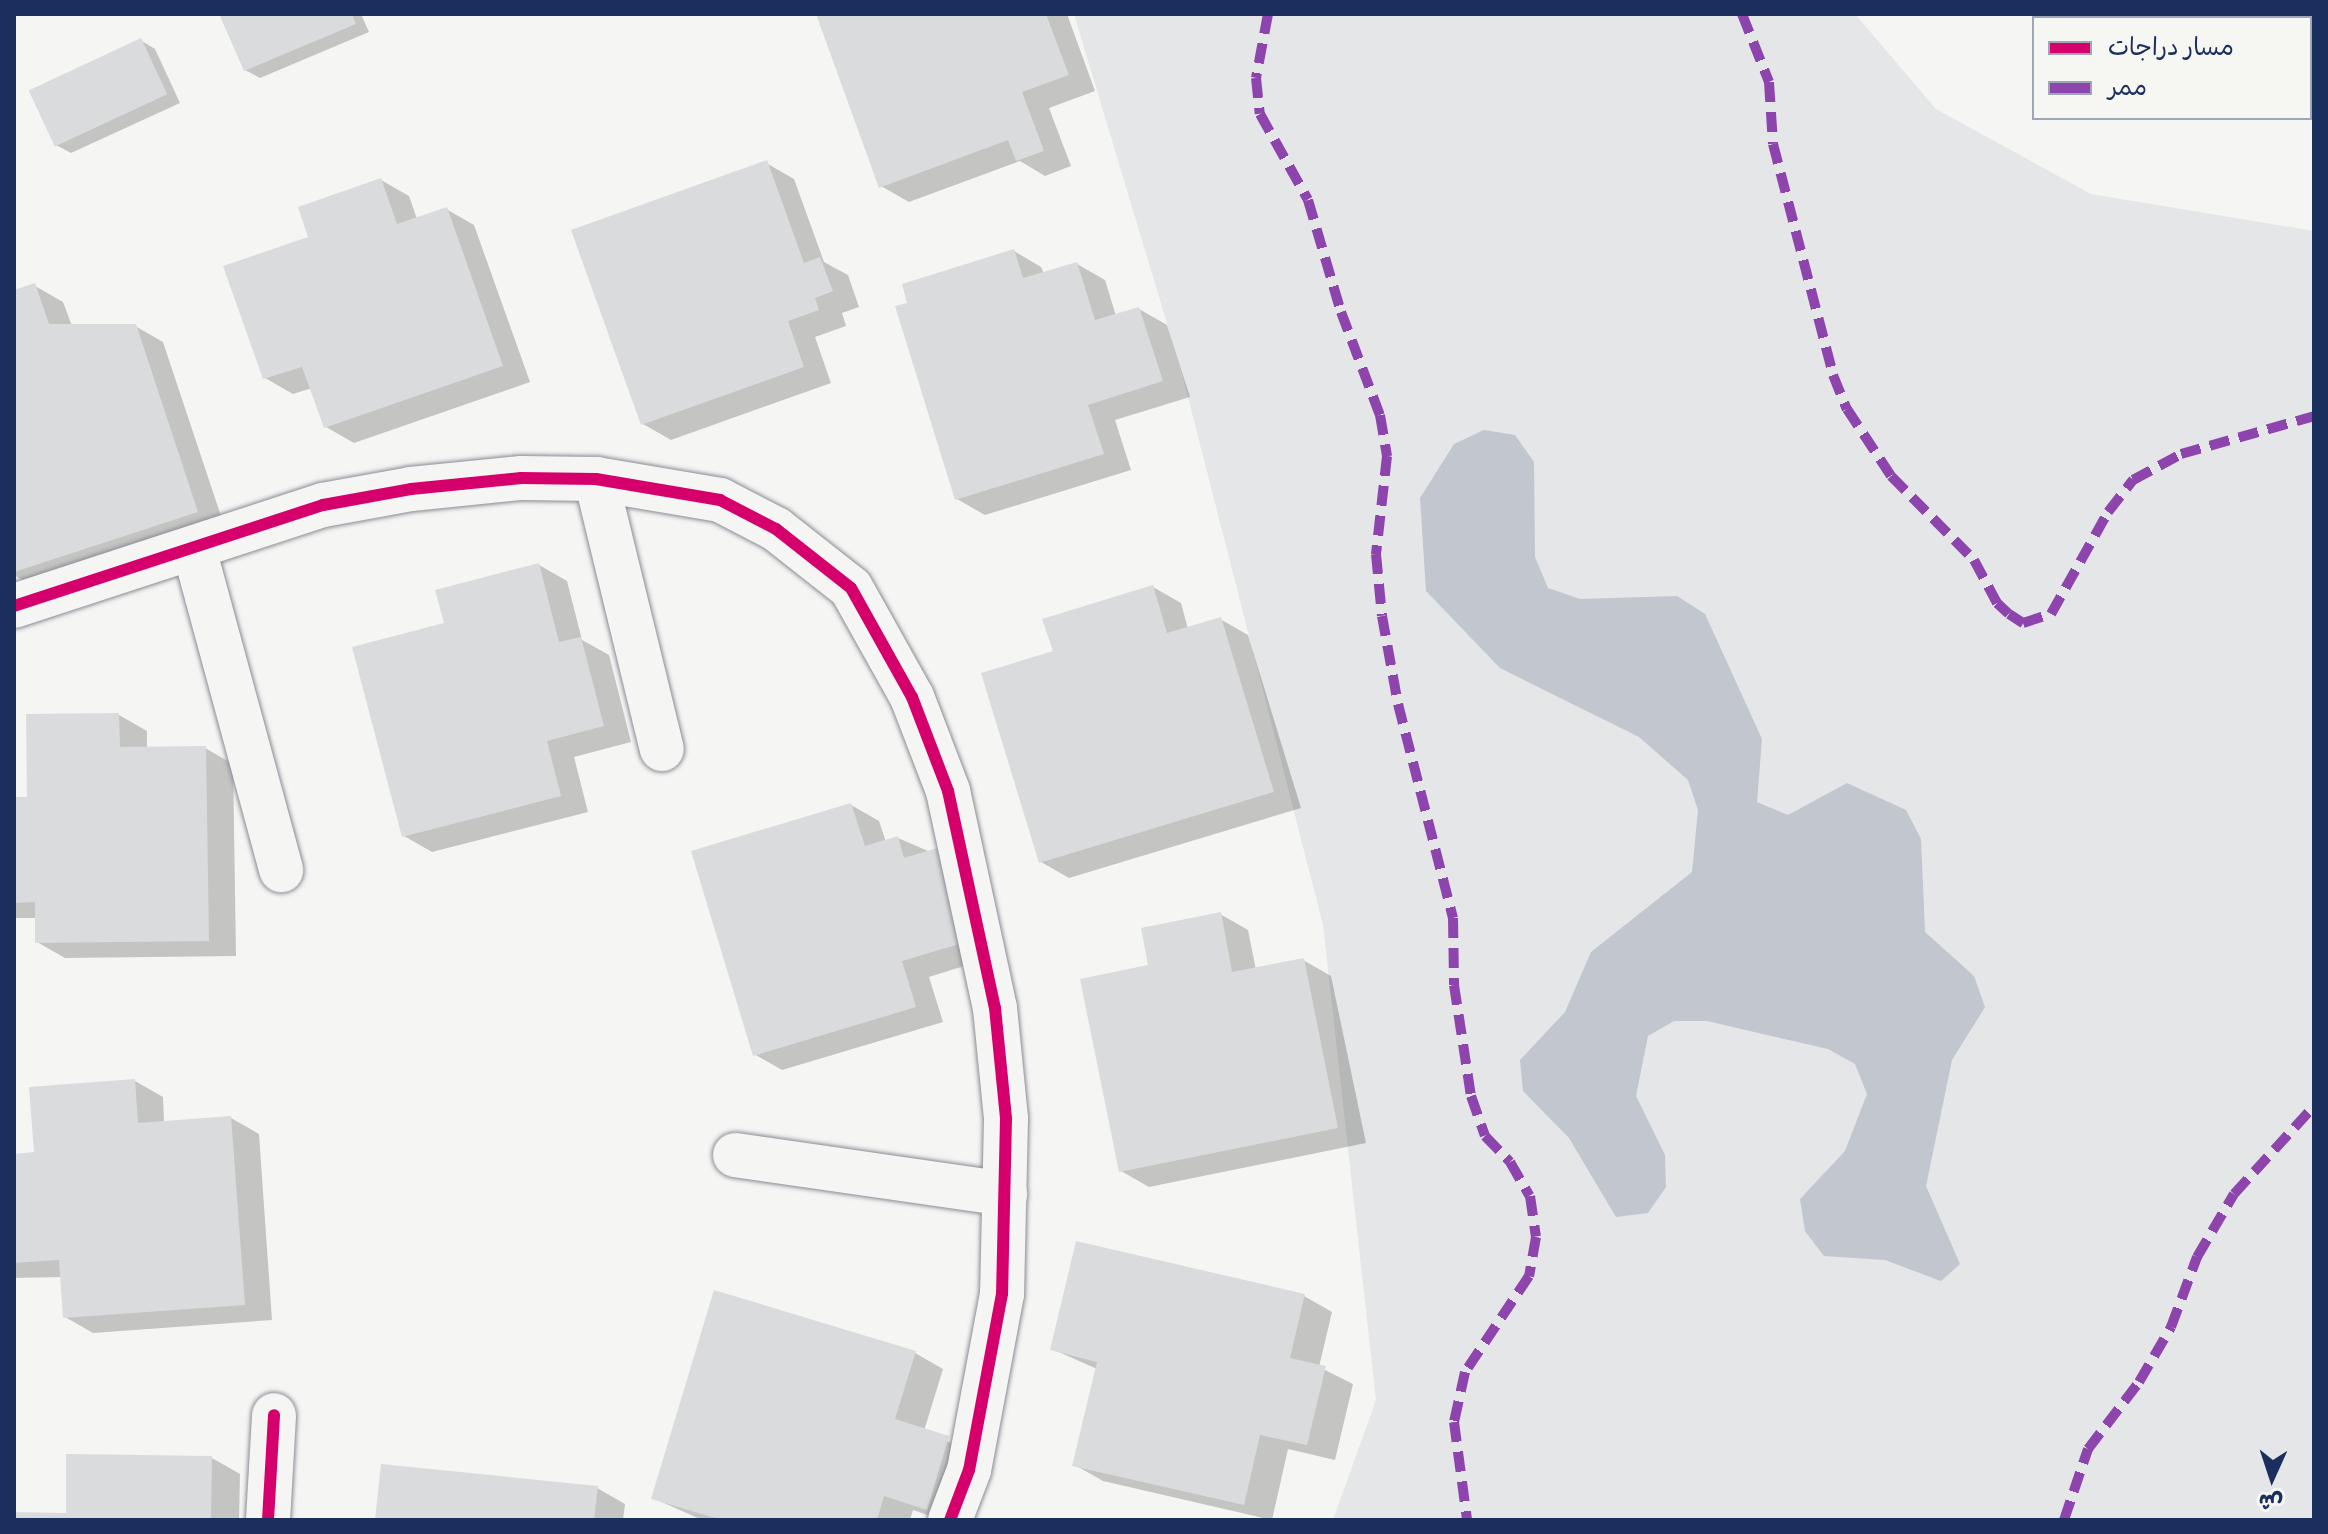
<!DOCTYPE html>
<html>
<head>
<meta charset="utf-8">
<style>
  body { margin:0 }
  #map { position:relative; width:2328px; height:1534px; overflow:hidden; background:#f5f5f3; font-family:Itim,"Playpen Sans Arabic",sans-serif }
  div>[style] { position:absolute }
  .green>* { inset:0; background:#e4e6e7 }
  .water>* { inset:0; background:#c1c6cf }
  .shadow>* { inset:0; background:#0003 }
  .building>* { inset:0; background:#dadbdc; transform-origin:0 0 }
  .roads { filter:drop-shadow(0 0 2px #898d95) drop-shadow(0 0 2px #898d95) }
  .street>* { height:44px; margin:-22px; padding:0 22px; transform-origin:22px; border-radius:22px; background:#f5f5f3 }
  .quiet>* { height:10px; margin-top:-5px; transform-origin:0; background:repeating-linear-gradient(90deg,#8e44ad 0 20px,transparent 0 30px) }
  .cycleway>* { height:12px; margin:-6px; padding:0 6px; transform-origin:6px; border-radius:6px; background:#d6006c }
  span { translate:-50% -50%; white-space:nowrap; text-align:center; line-height:1.15; -webkit-text-stroke:7px #f6f6f2; paint-order:stroke }
  .frame { position:absolute; inset:0; border:16px solid #1b2f5e; pointer-events:none }
  .legend { position:absolute; left:2032px; top:16px; width:280px; height:104px; box-sizing:border-box; background:#f6f6f2; border:2px solid #9ea6b7; margin:0; padding:10px 14px; list-style:none; font-size:24px; color:#1b2f5e }
  .legend li { display:flex; align-items:center; gap:16px; height:40px }
  .legend b { width:40px; border:2px solid #9ea6b7 }
  .north { position:absolute; left:2232px; top:1438px; width:80px; height:80px; -webkit-text-stroke:6px #f6f6f2; paint-order:stroke; rotate:183deg; font-size:22px; font-weight:700; line-height:32px; text-align:center; color:#1b2f5e }
  .north::after { content:''; display:block; margin:auto; width:28px; height:36px; background:#1b2f5e; clip-path:polygon(50% 0,100% 100%,50% 72%,0 100%) }
</style>
</head>
<body>
<div id="map">
  <div class="green">
    <i style="clip-path:polygon(1074px 14px,1855px 14px,1936px 109px,2091px 194px,2314px 231px,2314px 1520px,1333px 1520px,1376px 1400px,1323px 925px,1181px 370px)"></i>
  </div>
  <div class="water">
    <i style="clip-path:polygon(1484px 430px,1515px 435px,1534px 462px,1535px 557px,1548px 588px,1580px 599px,1677px 596px,1705px 614px,1762px 739px,1757px 802px,1788px 815px,1847px 783px,1906px 810px,1921px 839px,1925px 932px,1974px 976px,1985px 1007px,1952px 1060px,1926px 1186px,1960px 1264px,1941px 1281px,1885px 1260px,1824px 1256px,1805px 1231px,1800px 1199px,1845px 1151px,1867px 1094px,1855px 1064px,1828px 1049px,1707px 1021px,1674px 1021px,1648px 1036px,1636px 1096px,1665px 1155px,1666px 1187px,1648px 1213px,1616px 1217px,1569px 1138px,1523px 1091px,1520px 1060px,1565px 1012px,1591px 952px,1692px 872px,1698px 810px,1688px 780px,1639px 737px,1500px 668px,1426px 591px,1420px 498px,1454px 444px)"></i>
  </div>
  <div class="shadow">
    <i style="clip-path:polygon(222px 14px,361px 14px,369px 32px,260px 78px,245px 70px)"></i>
    <i style="clip-path:polygon(818px 14px,1067px 14px,1095px 91px,1049px 108px,1071px 166px,1045px 176px,1020px 161px,909px 202px,881px 186px)"></i>
    <i style="clip-path:polygon(140px 40px,155px 49px,180px 103px,71px 153px,56px 145px)"></i>
    <i style="clip-path:polygon(766px 163px,794px 179px,824px 262px,848px 275px,859px 307px,842px 313px,846px 326px,815px 337px,831px 383px,671px 440px,643px 424px)"></i>
    <i style="clip-path:polygon(381px 180px,409px 196px,417px 219px,446px 209px,474px 225px,530px 382px,354px 443px,326px 427px,312px 388px,293px 394px,265px 378px)"></i>
    <i style="clip-path:polygon(1014px 251px,1041px 267px,1044px 274px,1077px 264px,1105px 280px,1116px 316px,1139px 309px,1167px 325px,1190px 397px,1115px 420px,1131px 470px,985px 515px,957px 499px)"></i>
    <i style="clip-path:polygon(35px 286px,63px 302px,72px 326px,135px 326px,163px 342px,225px 528px,38px 589px,14px 575px,14px 293px)"></i>
    <i style="clip-path:polygon(539px 565px,567px 581px,582px 640px,609px 655px,631px 742px,574px 757px,588px 812px,432px 852px,404px 836px)"></i>
    <i style="clip-path:polygon(1153px 587px,1181px 603px,1188px 629px,1220px 619px,1248px 635px,1301px 808px,1069px 878px,1041px 862px,1055px 653px)"></i>
    <i style="clip-path:polygon(119px 715px,147px 731px,147px 749px,205px 748px,233px 764px,236px 956px,65px 958px,37px 942px,37px 918px,14px 918px,14px 799px,29px 799px)"></i>
    <i style="clip-path:polygon(851px 805px,879px 821px,886px 842px,898px 838px,965px 867px,993px 957px,929px 977px,943px 1022px,782px 1070px,754px 1054px)"></i>
    <i style="clip-path:polygon(1220px 914px,1248px 930px,1256px 970px,1303px 960px,1331px 976px,1366px 1143px,1149px 1187px,1121px 1171px,1151px 966px)"></i>
    <i style="clip-path:polygon(135px 1081px,163px 1097px,164px 1123px,231px 1118px,259px 1134px,272px 1320px,93px 1333px,65px 1317px,62px 1277px,14px 1278px,14px 1156px,36px 1154px)"></i>
    <i style="clip-path:polygon(1304px 1296px,1332px 1312px,1319px 1367px,1353px 1384px,1335px 1460px,1288px 1449px,1272px 1520px,1103px 1481px,1075px 1465px,1097px 1369px,1052px 1349px)"></i>
    <i style="clip-path:polygon(915px 1353px,943px 1369px,924px 1431px,976px 1454px,942px 1520px,913px 1510px,910px 1520px,702px 1520px,653px 1498px)"></i>
    <i style="clip-path:polygon(212px 1458px,240px 1474px,239px 1520px,14px 1520px,14px 1514px,68px 1515px)"></i>
    <i style="clip-path:polygon(597px 1488px,625px 1504px,623px 1520px,377px 1520px)"></i>
  </div>
  <div class="building">
    <i style="clip-path:polygon(219px 14px,352px 14px,356px 24px,244px 71px)"></i>
    <i style="clip-path:polygon(816px 14px,1046px 14px,1069px 75px,1022px 92px,1044px 151px,1016px 161px,1008px 140px,879px 188px)"></i>
    <i style="left:141px;top:38px;width:62px;height:124px;rotate:65deg"></i>
    <i style="clip-path:polygon(767px 160px,804px 263px,820px 257px,833px 291px,815px 298px,819px 310px,788px 321px,804px 367px,641px 425px,571px 230px)"></i>
    <i style="clip-path:polygon(381px 178px,397px 224px,447px 207px,503px 366px,324px 428px,302px 367px,263px 379px,223px 266px,308px 237px,298px 207px)"></i>
    <i style="clip-path:polygon(1014px 249px,1023px 278px,1077px 262px,1095px 320px,1139px 307px,1163px 381px,1088px 405px,1104px 454px,955px 500px,895px 306px,907px 303px,902px 284px)"></i>
    <i style="clip-path:polygon(35px 283px,49px 324px,136px 324px,198px 512px,14px 572px,14px 290px)"></i>
    <i style="clip-path:polygon(539px 563px,559px 642px,581px 637px,604px 726px,547px 741px,561px 796px,402px 837px,352px 647px,444px 623px,435px 590px)"></i>
    <i style="clip-path:polygon(1153px 585px,1167px 633px,1221px 617px,1274px 792px,1039px 863px,981px 673px,1053px 651px,1042px 619px)"></i>
    <i style="clip-path:polygon(119px 713px,120px 747px,206px 746px,209px 941px,35px 943px,35px 902px,14px 903px,14px 797px,27px 797px,26px 714px)"></i>
    <i style="clip-path:polygon(851px 803px,865px 846px,898px 836px,904px 858px,937px 848px,966px 942px,902px 961px,916px 1007px,753px 1056px,691px 851px)"></i>
    <i style="clip-path:polygon(1221px 912px,1232px 972px,1304px 958px,1338px 1128px,1119px 1172px,1080px 979px,1148px 965px,1141px 928px)"></i>
    <i style="clip-path:polygon(135px 1079px,138px 1123px,231px 1116px,245px 1305px,63px 1318px,59px 1260px,14px 1263px,14px 1154px,34px 1152px,29px 1087px)"></i>
    <i style="clip-path:polygon(1076px 1241px,1305px 1294px,1290px 1358px,1326px 1366px,1307px 1445px,1260px 1435px,1244px 1505px,1072px 1466px,1097px 1362px,1050px 1350px)"></i>
    <i style="clip-path:polygon(714px 1290px,916px 1351px,895px 1419px,949px 1436px,927px 1510px,884px 1496px,877px 1520px,722px 1520px,651px 1499px)"></i>
    <i style="clip-path:polygon(66px 1454px,212px 1456px,211px 1520px,14px 1520px,14px 1512px,66px 1513px)"></i>
    <i style="clip-path:polygon(381px 1464px,598px 1486px,594px 1520px,375px 1520px)"></i>
  </div>
  <div class="roads">
    <div class="street">
      <i style="left:596px;top:479px;width:278px;rotate:76.3deg"></i>
      <i style="left:194px;top:549px;width:333px;rotate:74.8deg"></i>
      <i style="left:14px;top:606px;width:325px;rotate:-18.1deg"></i>
      <i style="left:323px;top:505px;width:89px;rotate:-10.3deg"></i>
      <i style="left:411px;top:489px;width:111px;rotate:-5.7deg"></i>
      <i style="left:521px;top:478px;width:75px;rotate:0.8deg"></i>
      <i style="left:596px;top:479px;width:126px;rotate:9.6deg"></i>
      <i style="left:720px;top:500px;width:63px;rotate:27.4deg"></i>
      <i style="left:776px;top:529px;width:95px;rotate:38.2deg"></i>
      <i style="left:851px;top:588px;width:125px;rotate:60.8deg"></i>
      <i style="left:912px;top:697px;width:101px;rotate:69deg"></i>
      <i style="left:948px;top:791px;width:222px;rotate:77.8deg"></i>
      <i style="left:995px;top:1008px;width:112px;rotate:84.3deg"></i>
      <i style="left:1006px;top:1119px;width:175px;rotate:91.3deg"></i>
      <i style="left:1002px;top:1294px;width:179px;rotate:100.6deg"></i>
      <i style="left:969px;top:1470px;width:53px;rotate:110.8deg"></i>
      <i style="left:735px;top:1155px;width:273px;rotate:8.2deg"></i>
      <i style="left:268px;top:1520px;width:105px;rotate:-86.7deg"></i>
    </div>
  </div>
  <div class="quiet">
    <i style="left:1268px;top:14px;width:65px;rotate:100.6deg"></i>
    <i style="left:1256px;top:78px;width:36px;rotate:84deg"></i>
    <i style="left:1260px;top:114px;width:98px;rotate:60.8deg"></i>
    <i style="left:1308px;top:200px;width:117px;rotate:73.6deg"></i>
    <i style="left:1341px;top:312px;width:110px;rotate:69.3deg"></i>
    <i style="left:1380px;top:415px;width:42px;rotate:80.3deg"></i>
    <i style="left:1387px;top:456px;width:99px;rotate:96.4deg"></i>
    <i style="left:1376px;top:554px;width:62px;rotate:84.5deg"></i>
    <i style="left:1382px;top:616px;width:89px;rotate:79.7deg"></i>
    <i style="left:1398px;top:704px;width:221px;rotate:75.6deg"></i>
    <i style="left:1453px;top:918px;width:67px;rotate:89.1deg"></i>
    <i style="left:1454px;top:985px;width:112px;rotate:81.3deg"></i>
    <i style="left:1471px;top:1096px;width:42px;rotate:70.7deg"></i>
    <i style="left:1485px;top:1136px;width:36px;rotate:46deg"></i>
    <i style="left:1510px;top:1162px;width:39px;rotate:60deg"></i>
    <i style="left:1530px;top:1196px;width:41px;rotate:81.7deg"></i>
    <i style="left:1536px;top:1237px;width:40px;rotate:100deg"></i>
    <i style="left:1529px;top:1276px;width:115px;rotate:123.7deg"></i>
    <i style="left:1465px;top:1372px;width:51px;rotate:102.4deg"></i>
    <i style="left:1454px;top:1422px;width:99px;rotate:82.4deg"></i>
    <i style="left:1742px;top:14px;width:73px;rotate:68.3deg"></i>
    <i style="left:1769px;top:82px;width:62px;rotate:86.3deg"></i>
    <i style="left:1773px;top:144px;width:239px;rotate:75.4deg"></i>
    <i style="left:1833px;top:375px;width:37px;rotate:68deg"></i>
    <i style="left:1847px;top:409px;width:80px;rotate:56.7deg"></i>
    <i style="left:1891px;top:476px;width:118px;rotate:45.3deg"></i>
    <i style="left:1974px;top:560px;width:49px;rotate:61.9deg"></i>
    <i style="left:1997px;top:603px;width:16px;rotate:43deg"></i>
    <i style="left:2009px;top:614px;width:17px;rotate:33deg"></i>
    <i style="left:2023px;top:623px;width:29px;rotate:-18deg"></i>
    <i style="left:2051px;top:614px;width:117px;rotate:-60.8deg"></i>
    <i style="left:2108px;top:512px;width:41px;rotate:-52deg"></i>
    <i style="left:2133px;top:480px;width:55px;rotate:-28.4deg"></i>
    <i style="left:2181px;top:454px;width:138px;rotate:-15.9deg"></i>
    <i style="left:2064px;top:1520px;width:75px;rotate:-71.3deg"></i>
    <i style="left:2088px;top:1449px;width:84px;rotate:-52.7deg"></i>
    <i style="left:2139px;top:1382px;width:64px;rotate:-59.8deg"></i>
    <i style="left:2171px;top:1327px;width:75px;rotate:-69.6deg"></i>
    <i style="left:2197px;top:1257px;width:73px;rotate:-59.6deg"></i>
    <i style="left:2234px;top:1194px;width:119px;rotate:-47.7deg"></i>
  </div>
  <div class="cycleway">
    <i style="left:14px;top:606px;width:325px;rotate:-18.1deg"></i>
    <i style="left:323px;top:505px;width:89px;rotate:-10.3deg"></i>
    <i style="left:411px;top:489px;width:111px;rotate:-5.7deg"></i>
    <i style="left:521px;top:478px;width:75px;rotate:0.8deg"></i>
    <i style="left:596px;top:479px;width:126px;rotate:9.6deg"></i>
    <i style="left:720px;top:500px;width:63px;rotate:27.4deg"></i>
    <i style="left:776px;top:529px;width:95px;rotate:38.2deg"></i>
    <i style="left:851px;top:588px;width:125px;rotate:60.8deg"></i>
    <i style="left:912px;top:697px;width:101px;rotate:69deg"></i>
    <i style="left:948px;top:791px;width:222px;rotate:77.8deg"></i>
    <i style="left:995px;top:1008px;width:112px;rotate:84.3deg"></i>
    <i style="left:1006px;top:1119px;width:175px;rotate:91.3deg"></i>
    <i style="left:1002px;top:1294px;width:179px;rotate:100.6deg"></i>
    <i style="left:969px;top:1470px;width:53px;rotate:110.8deg"></i>
    <i style="left:268px;top:1520px;width:105px;rotate:-86.7deg"></i>
  </div>
  <div class="frame"></div>
  <ul class="legend">
  <li><b style="height:10px;background:#d6006c"></b>مسار دراجات</li>
  <li><b style="height:10px;background:#8e44ad"></b>ممر</li>
  </ul>
  <div class="north">ش</div>
</div>
</body>
</html>
